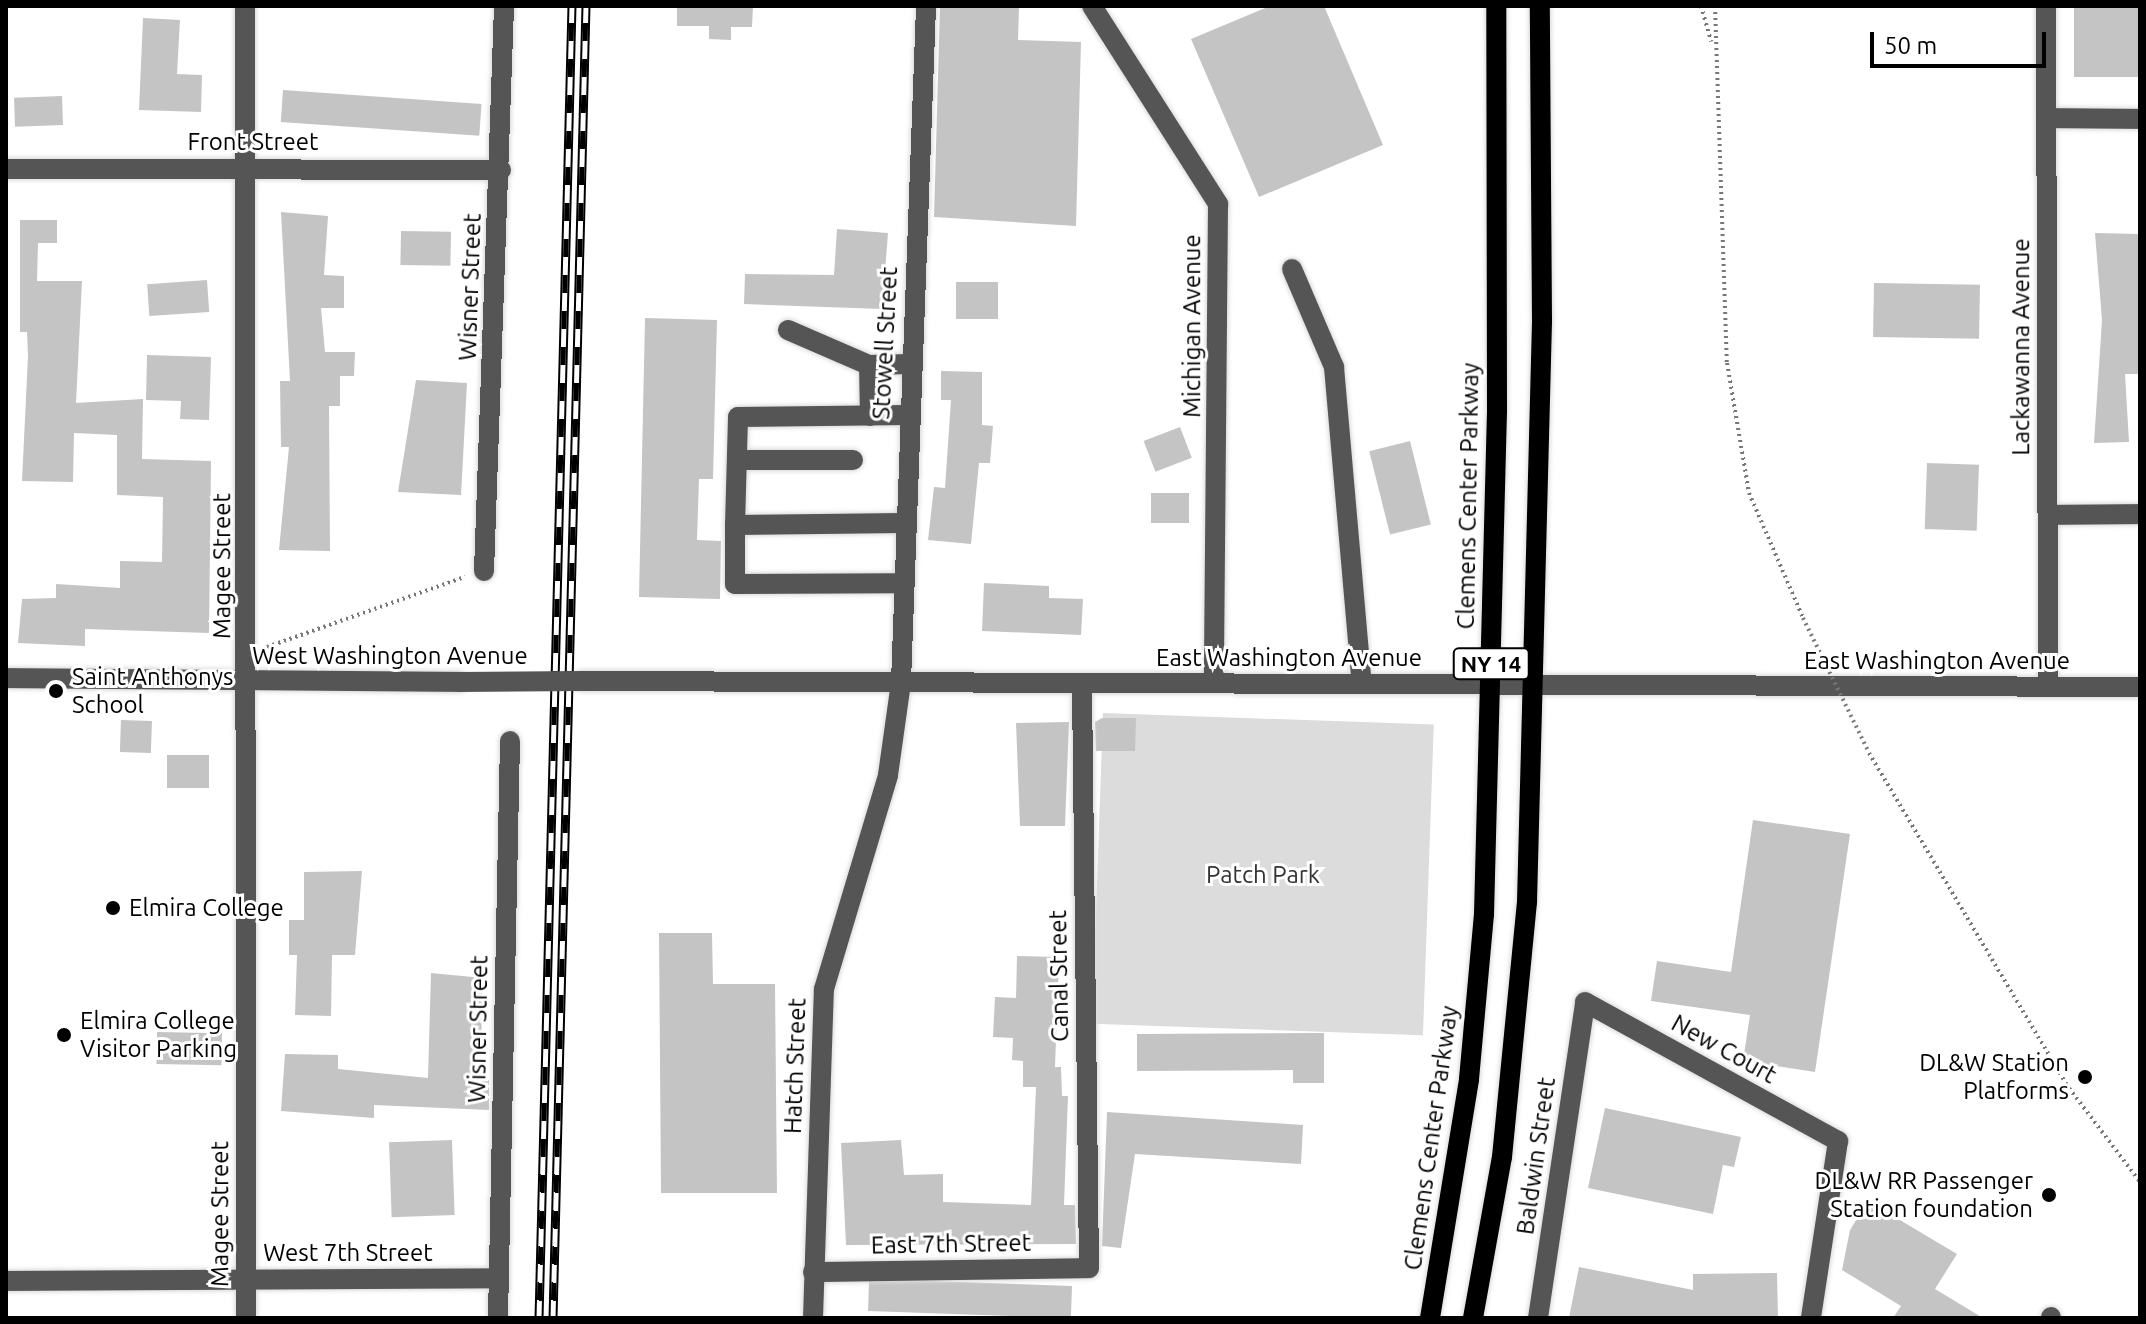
<!DOCTYPE html>
<html>
<head>
<meta charset="utf-8">
<style>
  body { margin:0 }
  #map { position:relative; width:2146px; height:1324px; overflow:hidden; background:#fff; font-family:Ubuntu,sans-serif }
  div>[style] { position:absolute }
  .green>* { inset:0; background:#dcdcdc; transform-origin:0 0 }
  .building>* { inset:0; background:#c4c4c4; transform-origin:0 0 }
  .path>* { height:4px; margin-top:-2px; transform-origin:0; background:repeating-linear-gradient(90deg,#777 0 2px,transparent 0 6px) }
  .roads { filter:drop-shadow(0 0 2px #dbdbdb) drop-shadow(0 0 2px #dbdbdb) }
  .minor>* { height:20px; margin:-10px; padding:0 10px; transform-origin:10px; border-radius:10px; background:#555 }
  .major>* { height:20px; margin:-10px; padding:0 10px; transform-origin:10px; border-radius:10px; background:#000 }
  .rail>* { height:9px; margin-top:-4.5px; transform-origin:0; background:repeating-linear-gradient(90deg,#fff 0 18px,#000 0 36px); box-sizing:border-box; border-block:2px solid #000 }
  .path-bridge>* { height:4px; margin-top:-2px; transform-origin:0; background:repeating-linear-gradient(90deg,#777 0 2px,transparent 0 6px) }
  .minor-bridge>* { height:20px; margin:-10px; padding:0 10px; transform-origin:10px; border-radius:10px; background:#555 }
  .dots>* { width:22px; height:22px; translate:-50% -50%; box-sizing:border-box; border:4px solid #fff; border-radius:50% }
  span { translate:-50% -50%; white-space:nowrap; text-align:center; line-height:1.15; -webkit-text-stroke:6px #fff; paint-order:stroke }
  .shield-label span { padding:2px 6px; background:#fff; border:2px solid; border-radius:6px; -webkit-text-stroke-width:0 }
  .shield-label { font-size:22px; color:#000; font-weight:700 }
  .street-label { font-size:24px; color:#000 }
  .poi-label { font-size:24px; color:#000 }
  .left { translate:0 -50%; text-align:left }
  .right { translate:-100% -50%; text-align:right }
  .park-label { font-size:24px; color:#333 }
  .frame { position:absolute; inset:0; border:8px solid #000; pointer-events:none }
  .scale { position:absolute; left:1870px; top:32px; width:176px; height:36px; box-sizing:border-box; border:4px solid #000; border-top:0; padding-left:10px; font-size:24px; line-height:28px; white-space:nowrap; color:#000; -webkit-text-stroke:6px #fff; paint-order:stroke }
</style>
</head>
<body>
<div id="map">
  <div class="green">
    <i style="left:1103px;top:713px;width:331px;height:311px;rotate:2deg"></i>
  </div>
  <div class="building">
    <i style="clip-path:polygon(677px 6px,753px 6px,752px 27px,731px 27px,731px 40px,709px 39px,709px 26px,677px 26px)"></i>
    <i style="clip-path:polygon(940px 6px,1011px 6px,1019px 8px,1018px 40px,1081px 42px,1076px 226px,934px 217px)"></i>
    <i style="clip-path:polygon(1270px 6px,1324px 6px,1383px 145px,1259px 197px,1191px 39px)"></i>
    <i style="left:2074px;top:6px;width:66px;height:71px"></i>
    <i style="clip-path:polygon(143px 18px,180px 20px,177px 74px,202px 75px,201px 112px,139px 110px)"></i>
    <i style="left:283px;top:90px;width:199px;height:32px;rotate:4deg"></i>
    <i style="left:62px;top:96px;width:29px;height:48px;rotate:88deg"></i>
    <i style="clip-path:polygon(281px 212px,328px 216px,324px 275px,344px 276px,344px 308px,321px 308px,325px 352px,355px 352px,354px 376px,340px 376px,340px 406px,329px 406px,330px 551px,279px 550px,289px 447px,281px 447px,280px 381px,290px 381px)"></i>
    <i style="clip-path:polygon(20px 220px,57px 220px,57px 243px,38px 243px,37px 281px,82px 281px,76px 403px,143px 399px,142px 459px,211px 461px,209px 633px,85px 629px,85px 646px,18px 643px,22px 599px,56px 598px,56px 584px,120px 588px,120px 561px,162px 562px,163px 497px,117px 495px,117px 435px,74px 433px,73px 482px,22px 481px,28px 356px,27px 332px,20px 332px)"></i>
    <i style="clip-path:polygon(837px 229px,888px 233px,882px 309px,744px 304px,745px 274px,834px 275px)"></i>
    <i style="left:401px;top:231px;width:50px;height:34px;rotate:1deg"></i>
    <i style="clip-path:polygon(2095px 233px,2138px 234px,2140px 374px,2125px 374px,2129px 442px,2094px 443px,2102px 320px)"></i>
    <i style="left:207px;top:280px;width:32px;height:60px;rotate:86deg"></i>
    <i style="left:956px;top:282px;width:42px;height:37px"></i>
    <i style="left:1874px;top:283px;width:106px;height:54px;rotate:1deg"></i>
    <i style="clip-path:polygon(645px 318px,717px 320px,713px 479px,699px 479px,697px 540px,721px 541px,720px 599px,639px 597px)"></i>
    <i style="clip-path:polygon(147px 355px,211px 357px,209px 420px,180px 419px,181px 401px,146px 400px)"></i>
    <i style="clip-path:polygon(941px 371px,982px 372px,982px 425px,993px 426px,990px 463px,979px 463px,971px 544px,928px 540px,934px 487px,945px 488px,951px 400px,941px 400px)"></i>
    <i style="clip-path:polygon(416px 380px,467px 383px,461px 495px,398px 492px)"></i>
    <i style="left:1180px;top:427px;width:33px;height:39px;rotate:69deg"></i>
    <i style="left:1410px;top:441px;width:86px;height:42px;rotate:76deg"></i>
    <i style="left:1927px;top:463px;width:52px;height:66px;rotate:2deg"></i>
    <i style="left:1151px;top:493px;width:38px;height:30px"></i>
    <i style="clip-path:polygon(984px 583px,1049px 586px,1049px 598px,1083px 599px,1081px 635px,982px 631px)"></i>
    <i style="clip-path:polygon(1102px 718px,1136px 718px,1135px 751px,1096px 751px,1095px 722px)"></i>
    <i style="left:121px;top:720px;width:31px;height:32px;rotate:2deg"></i>
    <i style="clip-path:polygon(1069px 722px,1065px 826px,1020px 826px,1016px 723px)"></i>
    <i style="left:167px;top:755px;width:42px;height:33px"></i>
    <i style="clip-path:polygon(1753px 820px,1850px 834px,1815px 1072px,1743px 1061px,1750px 1015px,1651px 1001px,1657px 961px,1731px 972px)"></i>
    <i style="clip-path:polygon(362px 871px,355px 955px,332px 955px,331px 1016px,295px 1015px,297px 955px,289px 955px,289px 920px,304px 920px,304px 872px)"></i>
    <i style="clip-path:polygon(659px 933px,712px 933px,713px 984px,775px 984px,777px 1193px,661px 1193px)"></i>
    <i style="clip-path:polygon(1017px 956px,1059px 957px,1055px 1067px,1061px 1067px,1062px 1096px,1068px 1096px,1064px 1205px,1075px 1205px,1076px 1244px,846px 1245px,841px 1143px,901px 1140px,904px 1175px,943px 1174px,943px 1202px,1031px 1205px,1036px 1087px,1023px 1087px,1023px 1061px,1012px 1060px,1013px 1038px,993px 1037px,995px 997px,1016px 998px)"></i>
    <i style="clip-path:polygon(431px 973px,483px 978px,480px 1080px,489px 1080px,489px 1110px,374px 1105px,374px 1118px,281px 1111px,285px 1054px,338px 1055px,338px 1069px,428px 1078px)"></i>
    <i style="left:157px;top:1032px;width:65px;height:32px;rotate:1deg"></i>
    <i style="clip-path:polygon(1324px 1033px,1324px 1083px,1293px 1083px,1293px 1070px,1137px 1071px,1137px 1034px)"></i>
    <i style="clip-path:polygon(1605px 1108px,1741px 1137px,1734px 1167px,1723px 1165px,1713px 1214px,1588px 1188px)"></i>
    <i style="clip-path:polygon(1107px 1112px,1303px 1125px,1301px 1164px,1135px 1154px,1121px 1248px,1102px 1246px)"></i>
    <i style="left:452px;top:1140px;width:75px;height:63px;rotate:88deg"></i>
    <i style="clip-path:polygon(1868px 1201px,1957px 1254px,1935px 1289px,1983px 1318px,1893px 1318px,1901px 1306px,1842px 1270px,1850px 1230px)"></i>
    <i style="clip-path:polygon(1579px 1267px,1693px 1290px,1693px 1274px,1777px 1273px,1778px 1318px,1569px 1318px)"></i>
    <i style="left:1072px;top:1286px;width:32px;height:203px;rotate:92deg"></i>
  </div>
  <div class="path">
    <i style="left:1701px;top:6px;width:37px;rotate:74deg"></i>
    <i style="left:1715px;top:6px;width:357px;rotate:88.1deg"></i>
    <i style="left:1727px;top:363px;width:132px;rotate:80.4deg"></i>
    <i style="left:1749px;top:493px;width:136px;rotate:66.6deg"></i>
    <i style="left:267px;top:647px;width:210px;rotate:-19.5deg"></i>
    <i style="left:1869px;top:753px;width:390px;rotate:59.2deg"></i>
    <i style="left:2069px;top:1088px;width:118px;rotate:52.9deg"></i>
  </div>
  <div class="roads">
    <div class="minor">
      <i style="left:245px;top:6px;width:1312px;rotate:89.96deg"></i>
      <i style="left:1092px;top:6px;width:235px;rotate:57.5deg"></i>
      <i style="left:1218px;top:204px;width:479px;rotate:90.5deg"></i>
      <i style="left:2046px;top:6px;width:681px;rotate:89.83deg"></i>
      <i style="left:2047px;top:118px;width:93px;rotate:0.6deg"></i>
      <i style="left:6px;top:169px;width:495px;rotate:0.1deg"></i>
      <i style="left:1292px;top:269px;width:107px;rotate:66.8deg"></i>
      <i style="left:1334px;top:367px;width:318px;rotate:85deg"></i>
      <i style="left:788px;top:330px;width:88px;rotate:23.4deg"></i>
      <i style="left:869px;top:365px;width:51px;rotate:88.9deg"></i>
      <i style="left:869px;top:365px;width:41px;rotate:-1.4deg"></i>
      <i style="left:737px;top:460px;width:116px"></i>
      <i style="left:2048px;top:515px;width:92px;rotate:-0.6deg"></i>
      <i style="left:903px;top:523px;width:168px;rotate:179.3deg"></i>
      <i style="left:735px;top:525px;width:108px;rotate:-88.4deg"></i>
      <i style="left:738px;top:417px;width:170px;rotate:-0.7deg"></i>
      <i style="left:735px;top:525px;width:59px;rotate:90deg"></i>
      <i style="left:735px;top:584px;width:165px;rotate:-0.3deg"></i>
      <i style="left:484px;top:571px;width:565px;rotate:-87.97deg"></i>
      <i style="left:6px;top:678px;width:453px;rotate:0.5deg"></i>
      <i style="left:582px;top:681px;width:1558px;rotate:0.22deg"></i>
      <i style="left:813px;top:1272px;width:276px;rotate:-0.8deg"></i>
      <i style="left:1089px;top:1268px;width:585px;rotate:-90.69deg"></i>
      <i style="left:6px;top:1281px;width:492px;rotate:-0.3deg"></i>
      <i style="left:498px;top:1318px;width:577px;rotate:-88.81deg"></i>
      <i style="left:813px;top:1318px;width:329px;rotate:-88.1deg"></i>
      <i style="left:824px;top:989px;width:223px;rotate:-73.3deg"></i>
      <i style="left:888px;top:775px;width:94px;rotate:-82deg"></i>
      <i style="left:901px;top:682px;width:676px;rotate:-87.88deg"></i>
      <i style="left:1538px;top:1318px;width:319px;rotate:-81.5deg"></i>
      <i style="left:1585px;top:1002px;width:289px;rotate:28.8deg"></i>
      <i style="left:1838px;top:1141px;width:179px;rotate:98.7deg"></i>
      <i style="left:2051px;top:1318px;width:1px;rotate:-90deg"></i>
    </div>
    <div class="major">
      <i style="left:1430px;top:1318px;width:242px;rotate:-80.7deg"></i>
      <i style="left:1469px;top:1079px;width:166px;rotate:-84.8deg"></i>
      <i style="left:1484px;top:914px;width:504px;rotate:-88.52deg"></i>
      <i style="left:1497px;top:410px;width:404px;rotate:-90.1deg"></i>
      <i style="left:1473px;top:1318px;width:164px;rotate:-79.8deg"></i>
      <i style="left:1502px;top:1157px;width:256px;rotate:-84.4deg"></i>
      <i style="left:1527px;top:902px;width:581px;rotate:-88.52deg"></i>
      <i style="left:1542px;top:321px;width:315px;rotate:-90.4deg"></i>
    </div>
  </div>
  <div class="rail">
    <i style="left:539px;top:1318px;width:1312px;rotate:-88.56deg"></i>
    <i style="left:553px;top:1318px;width:1312px;rotate:-88.56deg"></i>
  </div>
  <div class="path-bridge">
    <i style="left:1803px;top:618px;width:150px;rotate:63.9deg"></i>
  </div>
  <div class="minor-bridge">
    <i style="left:459px;top:682px;width:123px;rotate:-0.5deg"></i>
  </div>
  <div class="dots">
    <i style="left:56px;top:691px;background:#000"></i>
    <i style="left:113px;top:908px;background:#000"></i>
    <i style="left:64px;top:1035px;background:#000"></i>
    <i style="left:2085px;top:1077px;background:#000"></i>
    <i style="left:2049px;top:1195px;background:#000"></i>
  </div>
  <div class="shield-label">
    <span style="left:1491px;top:664px">NY 14</span>
  </div>
  <div class="street-label">
    <span style="left:253px;top:142px">Front Street</span>
    <span style="left:470px;top:287px;rotate:-88deg">Wisner Street</span>
    <span style="left:1192px;top:326px;rotate:-90deg">Michigan Avenue</span>
    <span style="left:885px;top:343px;rotate:-87deg">Stowell Street</span>
    <span style="left:2021px;top:347px;rotate:-90deg">Lackawanna Avenue</span>
    <span style="left:1468px;top:496px;rotate:-89deg">Clemens Center Parkway</span>
    <span style="left:222px;top:566px;rotate:-90deg">Magee Street</span>
    <span style="left:390px;top:656px">West Washington Avenue</span>
    <span style="left:1289px;top:658px">East Washington Avenue</span>
    <span style="left:1937px;top:661px">East Washington Avenue</span>
    <span style="left:1059px;top:976px;rotate:-91deg">Canal Street</span>
    <span style="left:478px;top:1029px;rotate:-89deg">Wisner Street</span>
    <span style="left:1724px;top:1049px;rotate:29deg">New Court</span>
    <span style="left:795px;top:1066px;rotate:-88deg">Hatch Street</span>
    <span style="left:1431px;top:1138px;rotate:-82deg">Clemens Center Parkway</span>
    <span style="left:1536px;top:1156px;rotate:-82deg">Baldwin Street</span>
    <span style="left:220px;top:1214px;rotate:-90deg">Magee Street</span>
    <span style="left:951px;top:1244px;rotate:-1deg">East 7th Street</span>
    <span style="left:348px;top:1253px">West 7th Street</span>
  </div>
  <div class="poi-label">
    <span class="left" style="left:72px;top:691px">Saint Anthonys<br>School</span>
    <span class="left" style="left:129px;top:908px">Elmira College</span>
    <span class="left" style="left:80px;top:1035px">Elmira College<br>Visitor Parking</span>
    <span class="right" style="left:2069px;top:1077px">DL&amp;W Station<br>Platforms</span>
    <span class="right" style="left:2033px;top:1195px">DL&amp;W RR Passenger<br>Station foundation</span>
  </div>
  <div class="park-label">
    <span style="left:1263px;top:875px">Patch Park</span>
  </div>
  <div class="frame"></div>
  <div class="scale">50 m</div>
</div>
</body>
</html>
